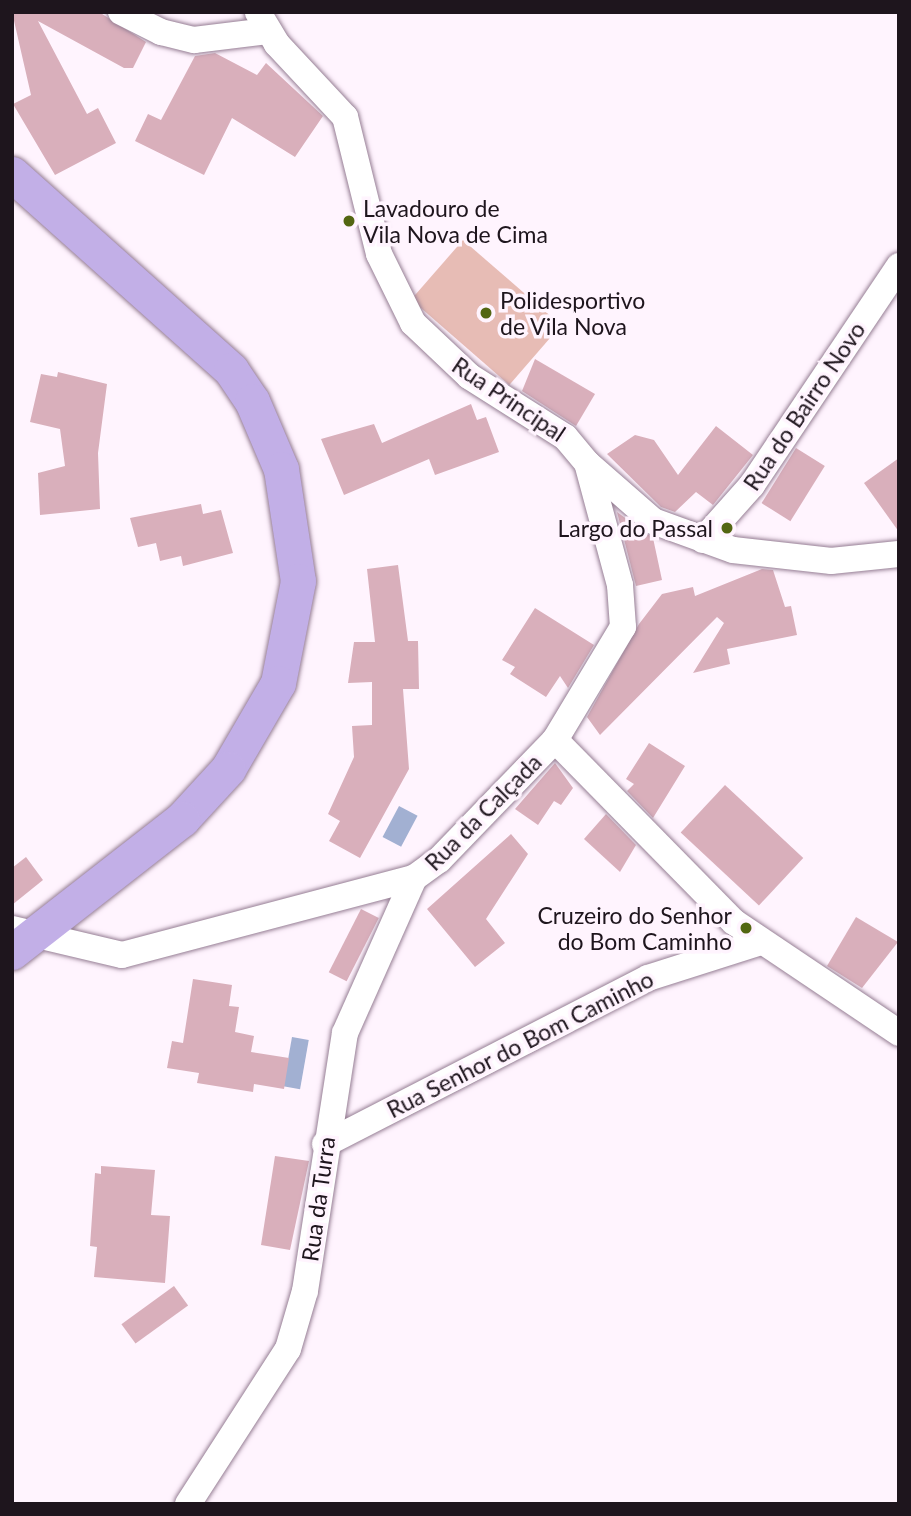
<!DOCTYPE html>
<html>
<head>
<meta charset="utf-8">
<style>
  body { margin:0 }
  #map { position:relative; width:911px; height:1516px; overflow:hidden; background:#fff4fe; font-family:Lato,sans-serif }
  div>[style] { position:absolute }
  .green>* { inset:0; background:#e7bcb5; transform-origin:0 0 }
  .water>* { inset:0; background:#a2b0d2; transform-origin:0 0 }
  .building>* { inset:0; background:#d9afbb; transform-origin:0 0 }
  .roads { filter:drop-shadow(0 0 2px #967e94) drop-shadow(0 0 2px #967e94) }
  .minor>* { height:26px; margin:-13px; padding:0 13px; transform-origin:13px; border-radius:13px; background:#fff }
  .major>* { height:35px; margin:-17.5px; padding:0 17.5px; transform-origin:17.5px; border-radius:17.5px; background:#c2afe7 }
  .dots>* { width:19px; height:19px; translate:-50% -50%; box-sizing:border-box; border:4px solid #fff4fe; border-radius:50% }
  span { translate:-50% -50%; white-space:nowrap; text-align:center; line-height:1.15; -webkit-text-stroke:7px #fff4fe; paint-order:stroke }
  .poi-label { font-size:23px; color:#1e151d }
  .left { translate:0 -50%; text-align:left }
  .right { translate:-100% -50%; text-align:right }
  .street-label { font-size:23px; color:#1e151d }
  .frame { position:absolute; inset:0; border:14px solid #1e151d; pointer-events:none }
</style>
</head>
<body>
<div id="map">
  <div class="green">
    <i style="left:463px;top:240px;width:130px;height:79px;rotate:41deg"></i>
  </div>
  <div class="water">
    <i style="left:399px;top:806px;width:21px;height:35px;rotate:28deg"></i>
    <i style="left:292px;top:1037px;width:17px;height:50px;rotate:10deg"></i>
  </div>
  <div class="building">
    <i style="clip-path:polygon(12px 12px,99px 12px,146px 42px,133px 68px,124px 68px,38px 21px,87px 114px,98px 108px,116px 143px,55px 175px,13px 104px,31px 95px)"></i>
    <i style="clip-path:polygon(215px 53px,257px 75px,266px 63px,323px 116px,295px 157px,232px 118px,204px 175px,135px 141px,148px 114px,161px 120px,195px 56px)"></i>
    <i style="clip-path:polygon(535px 359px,595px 394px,576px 426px,522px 391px)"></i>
    <i style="clip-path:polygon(58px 372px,107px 384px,98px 453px,100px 509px,40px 515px,38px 473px,65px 466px,60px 429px,30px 422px,41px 374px,57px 377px)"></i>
    <i style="clip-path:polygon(471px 404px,477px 420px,486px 417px,499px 452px,435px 475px,429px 459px,344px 495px,321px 439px,374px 424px,382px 443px)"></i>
    <i style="clip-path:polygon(716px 426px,753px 455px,713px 505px,696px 492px,675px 512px,661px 507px,607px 454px,635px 435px,654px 440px,678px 475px)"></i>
    <i style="left:796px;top:448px;width:34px;height:65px;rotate:32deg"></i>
    <i style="clip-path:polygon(899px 458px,899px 532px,864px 483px)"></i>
    <i style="clip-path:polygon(201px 504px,203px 514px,221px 510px,233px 553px,183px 566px,181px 556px,160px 561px,156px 543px,138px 547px,130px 518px)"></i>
    <i style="clip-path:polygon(617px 512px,653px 538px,662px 580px,636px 586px)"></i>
    <i style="clip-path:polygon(398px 565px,408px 641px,418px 641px,419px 689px,403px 689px,409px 769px,360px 858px,329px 841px,340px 821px,328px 814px,354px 757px,352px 726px,372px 725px,372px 682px,348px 683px,354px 642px,375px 642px,367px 569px)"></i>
    <i style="clip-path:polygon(762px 569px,773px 570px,785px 607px,791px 606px,797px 635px,727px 649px,730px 664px,693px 673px,724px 623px,717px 617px,600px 735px,587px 717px,639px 624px,662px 594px,693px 587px,695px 596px)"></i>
    <i style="clip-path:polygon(535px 608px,594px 645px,568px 688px,560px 676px,546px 697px,510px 674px,515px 667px,502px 660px)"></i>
    <i style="clip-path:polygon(649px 743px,685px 766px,653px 818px,627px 791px,634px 784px,626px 779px)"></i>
    <i style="clip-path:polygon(555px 763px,573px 788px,561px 805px,554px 801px,538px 825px,515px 809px)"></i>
    <i style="left:725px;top:785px;width:107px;height:65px;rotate:43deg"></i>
    <i style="clip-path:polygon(606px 814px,636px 845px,620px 872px,584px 839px)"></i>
    <i style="clip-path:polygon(511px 834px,528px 854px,486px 919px,505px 943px,475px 967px,427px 909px)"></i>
    <i style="clip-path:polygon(26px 857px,43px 880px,12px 905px,12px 868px)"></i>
    <i style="left:361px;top:909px;width:20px;height:71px;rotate:27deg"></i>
    <i style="clip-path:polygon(856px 917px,898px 942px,862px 988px,827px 966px)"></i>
    <i style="clip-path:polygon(193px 979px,232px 985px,229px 1006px,239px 1007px,235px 1032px,254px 1036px,251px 1052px,289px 1058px,284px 1089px,254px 1084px,253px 1092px,197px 1083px,199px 1073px,167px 1068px,172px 1041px,183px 1043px)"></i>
    <i style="clip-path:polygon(275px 1156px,309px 1161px,290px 1250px,261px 1245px)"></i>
    <i style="clip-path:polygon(101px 1166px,155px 1170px,151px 1215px,170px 1216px,165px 1283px,94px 1277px,97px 1247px,90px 1246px,95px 1173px,101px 1174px)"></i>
    <i style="left:174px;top:1286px;width:24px;height:65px;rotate:54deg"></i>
  </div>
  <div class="roads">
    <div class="minor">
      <i style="left:121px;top:12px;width:45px;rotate:26.6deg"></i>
      <i style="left:161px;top:32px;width:34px;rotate:14deg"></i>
      <i style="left:194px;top:40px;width:74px;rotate:-7deg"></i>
      <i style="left:588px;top:464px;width:86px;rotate:41.2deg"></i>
      <i style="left:653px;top:521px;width:85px;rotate:19.9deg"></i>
      <i style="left:733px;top:550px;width:99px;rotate:6.4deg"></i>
      <i style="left:831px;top:561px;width:68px;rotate:-5.9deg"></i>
      <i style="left:703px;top:540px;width:74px;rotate:-48.3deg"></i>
      <i style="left:752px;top:485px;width:264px;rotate:-56.1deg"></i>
      <i style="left:555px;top:740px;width:255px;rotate:45.5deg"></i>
      <i style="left:734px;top:922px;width:199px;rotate:33.9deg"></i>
      <i style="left:12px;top:929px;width:113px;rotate:13.3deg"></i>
      <i style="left:122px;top:955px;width:302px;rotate:-14.8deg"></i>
      <i style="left:414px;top:878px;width:31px;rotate:-36deg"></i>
      <i style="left:439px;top:860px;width:167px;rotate:-46deg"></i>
      <i style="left:555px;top:740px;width:132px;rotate:-59deg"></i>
      <i style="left:623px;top:627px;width:42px;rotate:-94.1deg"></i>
      <i style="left:620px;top:585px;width:126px;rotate:-105.1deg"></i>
      <i style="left:587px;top:463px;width:34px;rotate:-130deg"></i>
      <i style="left:565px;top:437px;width:114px;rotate:-147.6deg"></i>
      <i style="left:469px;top:376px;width:77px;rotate:-136.6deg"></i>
      <i style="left:413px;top:323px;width:77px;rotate:-116.2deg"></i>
      <i style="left:379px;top:254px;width:141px;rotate:-103.9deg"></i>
      <i style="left:345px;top:117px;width:100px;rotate:-133deg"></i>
      <i style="left:277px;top:44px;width:37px;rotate:-121deg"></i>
      <i style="left:325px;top:1144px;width:363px;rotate:-27.2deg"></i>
      <i style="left:648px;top:978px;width:115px;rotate:-17.7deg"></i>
      <i style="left:188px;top:1504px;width:184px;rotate:-57.2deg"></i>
      <i style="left:288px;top:1349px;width:60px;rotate:-73.7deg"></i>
      <i style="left:305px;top:1291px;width:261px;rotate:-81.2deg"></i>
      <i style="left:345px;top:1033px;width:170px;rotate:-66deg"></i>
    </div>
    <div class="major">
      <i style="left:12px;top:174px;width:294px;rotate:41.8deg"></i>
      <i style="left:231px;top:370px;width:37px;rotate:56deg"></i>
      <i style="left:252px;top:401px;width:74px;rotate:66.9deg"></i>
      <i style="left:281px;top:469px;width:113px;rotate:81.4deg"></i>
      <i style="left:298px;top:581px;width:104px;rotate:101.1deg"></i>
      <i style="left:278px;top:683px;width:99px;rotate:120.2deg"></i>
      <i style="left:228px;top:769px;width:68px;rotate:132.6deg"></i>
      <i style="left:182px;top:819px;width:216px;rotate:142deg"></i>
    </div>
  </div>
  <div class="dots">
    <i style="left:349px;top:221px;background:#536612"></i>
    <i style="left:486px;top:313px;background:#536612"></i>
    <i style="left:727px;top:528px;background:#536612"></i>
    <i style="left:746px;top:928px;background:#536612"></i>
  </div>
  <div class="poi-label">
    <span class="left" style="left:363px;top:221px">Lavadouro de<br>Vila Nova de Cima</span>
    <span class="left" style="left:500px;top:313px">Polidesportivo<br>de Vila Nova</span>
    <span class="right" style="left:713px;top:528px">Largo do Passal</span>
    <span class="right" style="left:732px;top:928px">Cruzeiro do Senhor<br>do Bom Caminho</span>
  </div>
  <div class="street-label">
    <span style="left:509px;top:399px;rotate:34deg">Rua Principal</span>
    <span style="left:804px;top:406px;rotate:-56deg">Rua do Bairro Novo</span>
    <span style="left:483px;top:812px;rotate:-45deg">Rua da Calçada</span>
    <span style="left:520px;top:1044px;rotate:-27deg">Rua Senhor do Bom Caminho</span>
    <span style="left:318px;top:1199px;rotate:-82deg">Rua da Turra</span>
  </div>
  <div class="frame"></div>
</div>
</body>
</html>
